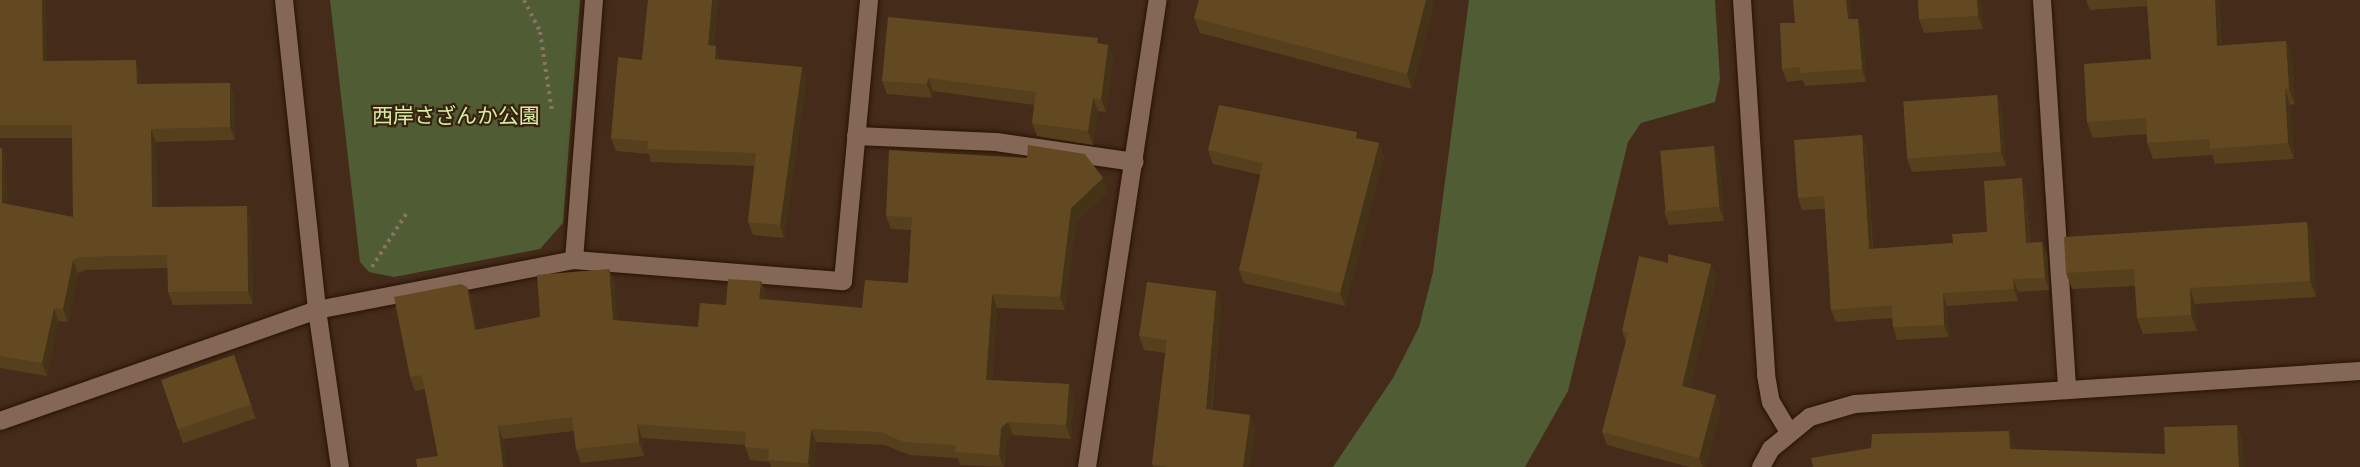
<!DOCTYPE html>
<html>
<head>
<meta charset="utf-8">
<style>
  body { margin:0 }
  #map { position:relative; width:2360px; height:467px; overflow:hidden; background:#442b1a; font-family:Rubik,"Noto Sans JP",sans-serif }
  div>[style] { position:absolute }
  .green>* { inset:0; background:#505c34 }
  .path>* { height:4px; margin-top:-2px; transform-origin:0; background:repeating-linear-gradient(90deg,#897364 0 3px,transparent 0 7.5px) }
  .roads { filter:drop-shadow(0 0 2px #291303) drop-shadow(0 0 2px #291303) }
  .minor>* { height:18px; margin:-9px; padding:0 9px; transform-origin:9px; border-radius:9px; background:#846855 }
  .wall>* { inset:0; background:#553f1d; transform-origin:0 0 }
  .shaded-wall>* { inset:0; background:#453318 }
  .building>* { inset:0; background:#634922; transform-origin:0 0 }
  span { translate:-50% -50%; white-space:nowrap; text-align:center; line-height:1.15; -webkit-text-stroke:4.5px #392110; paint-order:stroke }
  .park-label { font-size:21px; color:#d5eca4 }
</style>
</head>
<body>
<div id="map">
  <div class="green">
    <i style="clip-path:polygon(330px 0,580px 0,563px 223px,540px 249px,394px 277px,369px 272px,360px 262px)"></i>
    <i style="clip-path:polygon(1469px 0,1715px 0,1720px 79px,1715px 102px,1641px 123px,1628px 142px,1568px 391px,1525px 467px,1333px 467px,1393px 378px,1419px 327px,1433px 272px)"></i>
  </div>
  <div class="path">
    <i style="left:524px;top:0;width:36px;rotate:63deg"></i>
    <i style="left:540px;top:32px;width:80px;rotate:81.4deg"></i>
    <i style="left:372px;top:267px;width:67px;rotate:-57.3deg"></i>
  </div>
  <div class="roads">
    <div class="minor">
      <i style="left:284px;top:0;width:312px;rotate:83.9deg"></i>
      <i style="left:317px;top:310px;width:159px;rotate:81.7deg"></i>
      <i style="left:1742px;top:0;width:376px;rotate:86.3deg"></i>
      <i style="left:1766px;top:375px;width:27px;rotate:80deg"></i>
      <i style="left:1771px;top:402px;width:35px;rotate:59deg"></i>
      <i style="left:2042px;top:0;width:391px;rotate:86.3deg"></i>
      <i style="left:856px;top:136px;width:140px;rotate:2.5deg"></i>
      <i style="left:996px;top:142px;width:140px;rotate:8.2deg"></i>
      <i style="left:574px;top:260px;width:261px;rotate:-85.6deg"></i>
      <i style="left:0;top:421px;width:336px;rotate:-19.3deg"></i>
      <i style="left:317px;top:310px;width:262px;rotate:-11deg"></i>
      <i style="left:574px;top:260px;width:270px;rotate:4.5deg"></i>
      <i style="left:843px;top:281px;width:282px;rotate:-84.7deg"></i>
      <i style="left:1087px;top:467px;width:472px;rotate:-81.4deg"></i>
      <i style="left:1761px;top:467px;width:21px;rotate:-61deg"></i>
      <i style="left:1771px;top:449px;width:50px;rotate:-39.4deg"></i>
      <i style="left:1810px;top:417px;width:47px;rotate:-16.1deg"></i>
      <i style="left:1855px;top:404px;width:506px;rotate:-3.74deg"></i>
    </div>
  </div>
  <div class="wall">
    <i style="clip-path:polygon(0 0,47px 61px,141px 73px,141px 84px,230px 83px,234px 96px,235px 140px,156px 142px,157px 207px,251px 219px,253px 304px,173px 305px,168px 292px,168px 268px,85px 270px,78px 273px,68px 322px,58px 321px,47px 376px,0 368px,0 148px,2px 148px,6px 161px,7px 204px,73px 217px,72px 138px,0 138px)"></i>
    <i style="clip-path:polygon(648px 0,718px 0,714px 46px,716px 46px,720px 60px,802px 67px,806px 80px,784px 238px,753px 235px,748px 222px,754px 166px,651px 162px,649px 154px,616px 151px,611px 138px,642px 60px)"></i>
    <i style="clip-path:polygon(1199px 0,1434px 0,1432px 13px,1412px 89px,1200px 33px,1194px 18px)"></i>
    <i style="clip-path:polygon(1850px 0,1851px 19px,1863px 32px,1866px 82px,1805px 86px,1803px 80px,1787px 82px,1782px 69px,1795px 23px)"></i>
    <i style="clip-path:polygon(1981px 0,1983px 29px,1924px 33px,1919px 19px)"></i>
    <i style="clip-path:polygon(2086px 0,2219px 0,2222px 45px,2286px 41px,2292px 57px,2295px 104px,2290px 105px,2294px 159px,2215px 164px,2212px 155px,2153px 159px,2147px 143px,2147px 134px,2093px 138px,2087px 122px,2151px 59px,2147px 6px,2090px 10px)"></i>
    <i style="clip-path:polygon(1101px 44px,1108px 45px,1113px 58px,1106px 112px,1098px 111px,1093px 145px,1037px 136px,1032px 123px,1034px 105px,933px 91px,932px 98px,887px 94px,882px 81px)"></i>
    <i style="clip-path:polygon(1997px 95px,2002px 109px,2006px 166px,1912px 172px,1907px 159px)"></i>
    <i style="clip-path:polygon(1862px 135px,1867px 148px,1873px 249px,1953px 243px,1987px 232px,2026px 191px,2030px 243px,2042px 242px,2047px 254px,2049px 290px,2018px 292px,2018px 301px,1947px 306px,1949px 337px,1897px 340px,1893px 327px,1892px 318px,1836px 322px,1831px 310px,1825px 209px,1802px 210px,1798px 198px)"></i>
    <i style="clip-path:polygon(1359px 139px,1379px 143px,1384px 157px,1345px 306px,1244px 283px,1239px 270px,1261px 175px,1213px 164px,1208px 150px)"></i>
    <i style="clip-path:polygon(1719px 160px,1724px 221px,1669px 225px,1664px 212px)"></i>
    <i style="clip-path:polygon(1108px 192px,1076px 221px,1065px 310px,997px 308px,992px 380px,1069px 384px,1074px 398px,1071px 439px,1013px 435px,1006px 441px,1004px 467px,960px 465px,958px 458px,909px 455px,885px 445px,816px 442px,814px 467px,771px 467px,769px 462px,750px 460px,745px 445px,642px 438px,644px 456px,581px 463px,576px 449px,574px 431px,503px 439px,506px 467px,417px 467px,438px 456px,425px 389px,415px 391px,410px 377px,467px 287px,472px 300px,477px 330px,540px 317px,609px 269px,614px 282px,617px 321px,698px 327px,726px 305px,761px 281px,766px 295px,765px 299px,862px 308px,908px 283px,911px 230px,891px 229px,886px 216px)"></i>
    <i style="clip-path:polygon(2307px 222px,2313px 238px,2316px 297px,2195px 304px,2197px 331px,2143px 334px,2137px 318px,2135px 286px,2072px 289px,2066px 273px)"></i>
    <i style="clip-path:polygon(1711px 264px,1716px 278px,1690px 388px,1716px 395px,1721px 409px,1706px 467px,1689px 467px,1607px 445px,1602px 432px,1626px 343px,1622px 331px)"></i>
    <i style="clip-path:polygon(1216px 291px,1221px 305px,1212px 410px,1255px 428px,1250px 467px,1153px 467px,1152px 464px,1165px 353px,1144px 350px,1139px 336px)"></i>
    <i style="left:234px;top:355px;width:67px;height:77px;rotate:71deg"></i>
  </div>
  <div class="shaded-wall">
    <i style="clip-path:polygon(42px 0,46px 0,48px 74px,43px 61px)"></i>
    <i style="clip-path:polygon(712px 0,718px 0,713px 58px,708px 45px)"></i>
    <i style="clip-path:polygon(1426px 0,1434px 0,1432px 13px,1412px 89px,1407px 74px)"></i>
    <i style="clip-path:polygon(1846px 0,1850px 0,1852px 32px,1848px 19px)"></i>
    <i style="clip-path:polygon(1977px 0,1981px 0,1983px 29px,1978px 16px)"></i>
    <i style="clip-path:polygon(2215px 0,2219px 0,2223px 61px,2217px 46px)"></i>
    <i style="clip-path:polygon(1858px 19px,1863px 32px,1866px 82px,1862px 69px)"></i>
    <i style="clip-path:polygon(2286px 41px,2292px 57px,2295px 104px,2289px 89px)"></i>
    <i style="clip-path:polygon(1108px 45px,1113px 58px,1106px 112px,1101px 99px)"></i>
    <i style="clip-path:polygon(716px 46px,720px 59px,719px 72px,715px 59px)"></i>
    <i style="clip-path:polygon(136px 60px,141px 73px,142px 97px,137px 84px)"></i>
    <i style="clip-path:polygon(802px 67px,806px 80px,784px 238px,780px 225px)"></i>
    <i style="clip-path:polygon(928px 78px,933px 91px,932px 98px,927px 84px)"></i>
    <i style="clip-path:polygon(230px 83px,234px 96px,235px 140px,230px 127px)"></i>
    <i style="clip-path:polygon(2285px 89px,2290px 105px,2294px 159px,2288px 143px)"></i>
    <i style="clip-path:polygon(1997px 95px,2002px 109px,2006px 166px,2001px 152px)"></i>
    <i style="clip-path:polygon(1093px 98px,1098px 111px,1093px 145px,1088px 131px)"></i>
    <i style="clip-path:polygon(151px 129px,156px 142px,157px 220px,152px 207px)"></i>
    <i style="clip-path:polygon(1862px 135px,1867px 148px,1873px 262px,1869px 249px)"></i>
    <i style="clip-path:polygon(1379px 143px,1384px 157px,1345px 306px,1340px 293px)"></i>
    <i style="clip-path:polygon(1714px 146px,1719px 160px,1724px 221px,1719px 207px)"></i>
    <i style="clip-path:polygon(2px 148px,6px 161px,7px 216px,2px 203px)"></i>
    <i style="clip-path:polygon(1103px 178px,1108px 192px,1076px 221px,1065px 310px,1060px 297px,1071px 208px)"></i>
    <i style="clip-path:polygon(2022px 178px,2026px 191px,2030px 256px,2026px 243px)"></i>
    <i style="clip-path:polygon(247px 206px,251px 219px,253px 304px,248px 291px)"></i>
    <i style="clip-path:polygon(2307px 222px,2313px 238px,2316px 297px,2310px 281px)"></i>
    <i style="clip-path:polygon(2042px 242px,2047px 254px,2049px 290px,2045px 278px)"></i>
    <i style="clip-path:polygon(73px 260px,78px 273px,68px 322px,63px 309px)"></i>
    <i style="clip-path:polygon(1711px 264px,1716px 278px,1687px 400px,1682px 386px)"></i>
    <i style="clip-path:polygon(609px 269px,614px 282px,618px 334px,613px 320px)"></i>
    <i style="clip-path:polygon(2013px 279px,2018px 292px,2018px 301px,2014px 289px)"></i>
    <i style="clip-path:polygon(761px 281px,766px 295px,764px 312px,759px 299px)"></i>
    <i style="clip-path:polygon(467px 287px,472px 300px,480px 343px,475px 330px)"></i>
    <i style="clip-path:polygon(2190px 288px,2195px 304px,2197px 331px,2191px 315px)"></i>
    <i style="clip-path:polygon(1216px 291px,1221px 305px,1210px 422px,1206px 409px)"></i>
    <i style="clip-path:polygon(1943px 293px,1947px 306px,1949px 337px,1944px 325px)"></i>
    <i style="clip-path:polygon(992px 294px,997px 308px,991px 393px,986px 380px)"></i>
    <i style="clip-path:polygon(54px 308px,58px 321px,47px 376px,42px 363px)"></i>
    <i style="clip-path:polygon(1069px 384px,1074px 398px,1071px 439px,1066px 425px)"></i>
    <i style="clip-path:polygon(1716px 395px,1721px 409px,1706px 467px,1703px 467px,1699px 458px)"></i>
    <i style="clip-path:polygon(1250px 415px,1255px 428px,1250px 467px,1243px 467px)"></i>
    <i style="clip-path:polygon(1008px 422px,1013px 435px,1006px 441px,1003px 467px,999px 455px,1001px 428px)"></i>
    <i style="clip-path:polygon(637px 424px,642px 438px,644px 456px,639px 442px)"></i>
    <i style="clip-path:polygon(2237px 425px,2243px 440px,2244px 467px,2239px 467px)"></i>
    <i style="clip-path:polygon(498px 426px,503px 439px,506px 467px,503px 467px)"></i>
    <i style="clip-path:polygon(811px 429px,816px 442px,814px 467px,810px 467px,808px 463px)"></i>
    <i style="clip-path:polygon(2009px 431px,2015px 445px,2016px 464px,2010px 449px)"></i>
  </div>
  <div class="building">
    <i style="clip-path:polygon(0 0,42px 0,43px 61px,136px 60px,137px 84px,230px 83px,230px 127px,151px 129px,152px 207px,247px 206px,248px 291px,168px 292px,167px 255px,80px 257px,73px 260px,63px 309px,54px 308px,42px 363px,0 356px,0 148px,2px 148px,2px 203px,73px 217px,72px 125px,0 125px)"></i>
    <i style="clip-path:polygon(648px 0,712px 0,708px 45px,716px 46px,715px 59px,802px 67px,780px 225px,748px 222px,756px 153px,647px 149px,648px 141px,611px 138px,618px 57px,642px 60px)"></i>
    <i style="clip-path:polygon(1199px 0,1426px 0,1407px 74px,1194px 18px)"></i>
    <i style="clip-path:polygon(1793px 0,1846px 0,1848px 19px,1858px 19px,1862px 69px,1800px 73px,1800px 67px,1782px 69px,1780px 23px,1795px 23px)"></i>
    <i style="clip-path:polygon(1918px 0,1977px 0,1978px 16px,1919px 19px)"></i>
    <i style="clip-path:polygon(2147px 0,2215px 0,2217px 46px,2286px 41px,2289px 89px,2285px 89px,2288px 143px,2210px 149px,2209px 139px,2147px 143px,2146px 118px,2087px 122px,2084px 64px,2151px 59px)"></i>
    <i style="clip-path:polygon(888px 17px,1098px 38px,1097px 43px,1108px 45px,1101px 99px,1093px 98px,1088px 131px,1032px 123px,1036px 92px,928px 78px,927px 84px,882px 81px)"></i>
    <i style="left:1997px;top:95px;width:57px;height:94px;rotate:86deg"></i>
    <i style="clip-path:polygon(1219px 105px,1357px 132px,1356px 138px,1379px 143px,1340px 293px,1239px 270px,1263px 163px,1208px 150px)"></i>
    <i style="clip-path:polygon(1862px 135px,1869px 249px,1953px 243px,1952px 234px,1987px 232px,1984px 181px,2022px 178px,2026px 243px,2042px 242px,2045px 278px,2013px 279px,2014px 289px,1943px 293px,1944px 325px,1893px 327px,1892px 305px,1831px 310px,1824px 196px,1798px 198px,1794px 140px)"></i>
    <i style="clip-path:polygon(1028px 145px,1085px 154px,1103px 178px,1071px 208px,1060px 297px,992px 294px,986px 380px,1069px 384px,1066px 425px,1008px 422px,1001px 428px,999px 455px,955px 452px,956px 445px,904px 442px,881px 432px,811px 429px,808px 463px,768px 460px,769px 449px,745px 447px,746px 432px,637px 424px,639px 442px,576px 449px,572px 417px,498px 426px,503px 467px,417px 467px,416px 459px,438px 456px,422px 375px,410px 377px,394px 297px,461px 284px,467px 287px,475px 330px,540px 317px,537px 275px,609px 269px,613px 320px,698px 327px,700px 303px,726px 305px,728px 279px,761px 281px,759px 299px,862px 308px,865px 280px,908px 283px,912px 217px,886px 216px,889px 150px,1027px 158px)"></i>
    <i style="left:1714px;top:146px;width:61px;height:54px;rotate:85deg"></i>
    <i style="clip-path:polygon(2307px 222px,2310px 281px,2190px 288px,2191px 315px,2137px 318px,2134px 269px,2066px 273px,2064px 237px)"></i>
    <i style="clip-path:polygon(1668px 254px,1711px 264px,1682px 386px,1716px 395px,1699px 458px,1602px 432px,1628px 333px,1622px 331px,1639px 256px,1668px 263px)"></i>
    <i style="clip-path:polygon(1147px 282px,1216px 291px,1206px 409px,1250px 415px,1243px 467px,1168px 467px,1152px 464px,1167px 340px,1139px 336px)"></i>
    <i style="left:234px;top:355px;width:52px;height:77px;rotate:71deg"></i>
    <i style="clip-path:polygon(2237px 425px,2239px 467px,1813px 467px,1811px 458px,1871px 448px,1872px 434px,2009px 431px,2010px 449px,2165px 454px,2164px 427px)"></i>
  </div>
  <div class="park-label">
    <span style="left:456px;top:116px">西岸さざんか公園</span>
  </div>
</div>
</body>
</html>
